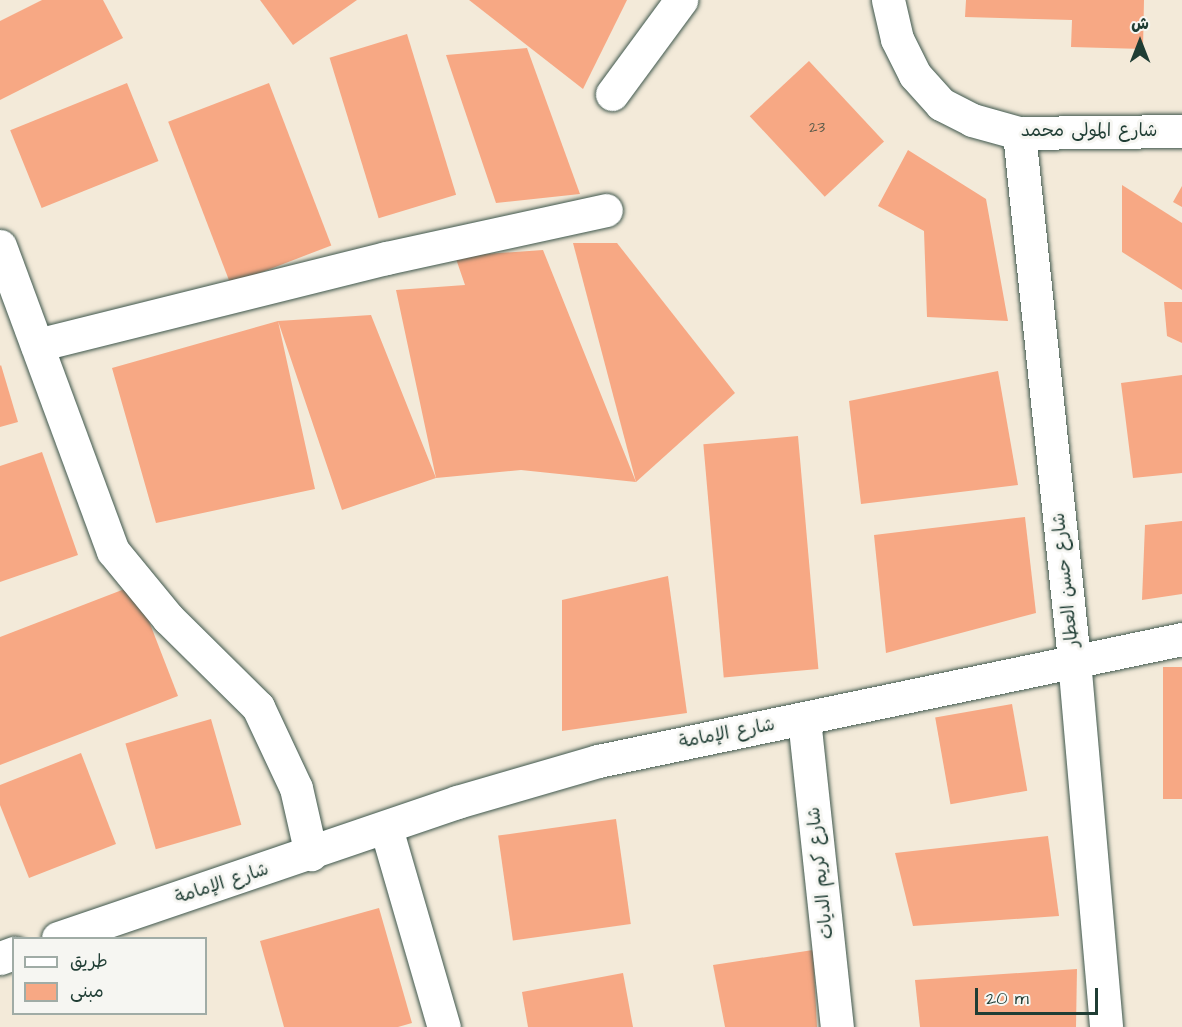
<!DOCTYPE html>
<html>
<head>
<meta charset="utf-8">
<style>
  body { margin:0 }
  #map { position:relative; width:1182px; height:1027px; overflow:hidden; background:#f3ead9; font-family:"Architects Daughter","Playpen Sans Arabic",sans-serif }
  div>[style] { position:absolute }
  .building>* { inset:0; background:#f7a884; transform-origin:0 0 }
  .roads { filter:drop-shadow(0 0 2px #3f574d) drop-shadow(0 0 2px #3f574d) }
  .minor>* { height:33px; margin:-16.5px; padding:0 16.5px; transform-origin:16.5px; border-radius:16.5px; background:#fff }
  span { translate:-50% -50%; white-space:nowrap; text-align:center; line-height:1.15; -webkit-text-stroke:6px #f6f6f2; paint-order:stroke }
  .number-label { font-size:15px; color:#555848 }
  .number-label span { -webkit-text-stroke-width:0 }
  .street-label { font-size:18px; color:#1f3d34 }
  .legend { position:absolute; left:12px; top:937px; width:195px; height:78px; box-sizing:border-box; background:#f6f6f2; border:2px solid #a0aca6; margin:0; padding:8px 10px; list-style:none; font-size:18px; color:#1f3d34 }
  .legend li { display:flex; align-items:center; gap:12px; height:30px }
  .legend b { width:30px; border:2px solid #a0aca6 }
  .north { position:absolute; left:1110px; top:12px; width:60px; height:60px; -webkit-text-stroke:4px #f6f6f2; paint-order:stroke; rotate:0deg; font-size:16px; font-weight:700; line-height:24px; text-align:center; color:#1f3d34 }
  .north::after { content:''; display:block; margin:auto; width:21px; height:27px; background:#1f3d34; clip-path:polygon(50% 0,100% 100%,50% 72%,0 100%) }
  .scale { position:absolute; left:975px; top:988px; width:123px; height:27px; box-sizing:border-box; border:3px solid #1f3d34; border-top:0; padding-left:8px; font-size:18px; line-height:21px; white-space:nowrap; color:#1f3d34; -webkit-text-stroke:4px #f6f6f2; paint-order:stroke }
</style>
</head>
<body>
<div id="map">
  <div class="building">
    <i style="clip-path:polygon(42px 0,103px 0,123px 38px,0 100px,0 21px)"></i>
    <i style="clip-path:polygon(260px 0,357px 0,293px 45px)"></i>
    <i style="clip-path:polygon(469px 0,627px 0,583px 89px)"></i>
    <i style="clip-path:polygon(966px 0,1144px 0,1143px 49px,1071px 47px,1072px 20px,965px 17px)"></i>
    <i style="left:407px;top:34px;width:168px;height:81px;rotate:73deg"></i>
    <i style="clip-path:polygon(527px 48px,580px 194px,496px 203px,446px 55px)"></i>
    <i style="left:809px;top:61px;width:110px;height:81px;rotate:47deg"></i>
    <i style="left:127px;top:83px;width:84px;height:126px;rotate:68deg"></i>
    <i style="left:269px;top:83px;width:174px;height:108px;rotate:69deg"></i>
    <i style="clip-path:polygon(908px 150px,986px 199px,1008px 321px,927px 317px,924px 231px,878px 206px)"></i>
    <i style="clip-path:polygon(1122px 185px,1182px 223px,1182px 290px,1122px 252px)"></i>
    <i style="clip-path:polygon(1182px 186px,1182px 207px,1173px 202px)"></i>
    <i style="clip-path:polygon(573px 243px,617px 243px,735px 393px,636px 482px)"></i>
    <i style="clip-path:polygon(543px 250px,636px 482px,521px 470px,436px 478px,396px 290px,465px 285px,455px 256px)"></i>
    <i style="clip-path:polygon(1164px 302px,1182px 302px,1182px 343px,1167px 336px)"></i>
    <i style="clip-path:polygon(371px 315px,436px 478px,342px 510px,278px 321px,315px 489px,156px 523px,112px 368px,278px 321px)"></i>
    <i style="clip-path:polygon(1px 365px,18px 422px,0 427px,0 366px)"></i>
    <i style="clip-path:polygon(998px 371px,1018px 485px,861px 504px,849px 401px)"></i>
    <i style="clip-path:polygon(1182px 375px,1182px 473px,1133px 478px,1121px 383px)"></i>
    <i style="left:798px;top:436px;width:234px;height:95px;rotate:85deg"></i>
    <i style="clip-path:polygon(42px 452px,78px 555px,0 582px,0 466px)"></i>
    <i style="clip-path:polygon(1025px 517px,1036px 613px,886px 653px,874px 535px)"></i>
    <i style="clip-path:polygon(1182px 521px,1182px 594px,1142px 600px,1145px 525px)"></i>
    <i style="clip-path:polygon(668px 576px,687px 713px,562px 731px,562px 600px)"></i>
    <i style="clip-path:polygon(135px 585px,178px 696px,0 765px,0 637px)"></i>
    <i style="left:1182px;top:667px;width:132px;height:19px;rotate:90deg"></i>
    <i style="left:1012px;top:704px;width:88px;height:78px;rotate:80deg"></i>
    <i style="left:211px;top:719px;width:110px;height:89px;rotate:74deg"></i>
    <i style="clip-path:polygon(81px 753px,116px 844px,29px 878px,0 805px,0 785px)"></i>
    <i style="left:616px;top:819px;width:106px;height:119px;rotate:82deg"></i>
    <i style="clip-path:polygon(1048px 836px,1059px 916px,913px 926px,895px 853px)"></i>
    <i style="clip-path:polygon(379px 908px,412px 1023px,398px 1027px,284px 1027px,260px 941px)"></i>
    <i style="clip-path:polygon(813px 950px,817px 1027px,725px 1027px,713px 965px)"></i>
    <i style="clip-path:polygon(1077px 969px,1076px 1027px,920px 1027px,915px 980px)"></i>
    <i style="clip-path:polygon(623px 973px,633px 1027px,528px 1027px,522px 992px)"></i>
  </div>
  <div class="roads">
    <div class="minor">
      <i style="left:888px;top:0;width:40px;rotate:77deg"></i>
      <i style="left:897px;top:39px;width:40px;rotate:63.4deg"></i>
      <i style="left:915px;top:75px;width:39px;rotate:48deg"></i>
      <i style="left:941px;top:104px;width:35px;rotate:27deg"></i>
      <i style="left:972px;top:120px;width:49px;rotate:15.5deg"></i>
      <i style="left:1019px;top:133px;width:163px;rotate:-0.7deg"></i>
      <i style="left:612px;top:94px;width:117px;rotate:-53.7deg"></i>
      <i style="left:1019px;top:133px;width:530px;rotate:84.04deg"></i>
      <i style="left:1074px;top:660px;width:368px;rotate:85deg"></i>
      <i style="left:0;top:246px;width:325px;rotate:69.7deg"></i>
      <i style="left:113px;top:551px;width:87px;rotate:50.6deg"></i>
      <i style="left:168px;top:618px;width:127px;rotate:44.7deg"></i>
      <i style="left:258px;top:707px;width:89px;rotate:64.9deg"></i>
      <i style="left:296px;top:788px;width:68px;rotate:77.2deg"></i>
      <i style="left:37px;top:345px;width:360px;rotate:-14deg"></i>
      <i style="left:386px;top:258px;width:225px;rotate:-12.3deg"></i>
      <i style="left:804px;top:719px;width:310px;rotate:83.9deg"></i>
      <i style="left:386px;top:828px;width:207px;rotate:73.8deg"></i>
      <i style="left:58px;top:938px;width:422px;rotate:-18.8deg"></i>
      <i style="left:457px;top:802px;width:147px;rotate:-16.2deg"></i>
      <i style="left:598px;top:761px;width:597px;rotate:-11.8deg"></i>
      <i style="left:0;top:958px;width:15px;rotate:-20deg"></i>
    </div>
  </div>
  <div class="number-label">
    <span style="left:817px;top:128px">23</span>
  </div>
  <div class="street-label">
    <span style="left:1089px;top:131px">شارع المولى محمد</span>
    <span style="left:1066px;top:580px;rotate:-96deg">شارع حسن العطار</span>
    <span style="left:727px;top:734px;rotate:-11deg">شارع الإمامة</span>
    <span style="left:821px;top:873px;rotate:-96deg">شارع كريم الديات</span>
    <span style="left:222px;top:884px;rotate:-18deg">شارع الإمامة</span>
  </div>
  <ul class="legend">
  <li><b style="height:8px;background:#fff"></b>طريق</li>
  <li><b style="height:16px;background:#f7a884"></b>مبنى</li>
  </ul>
  <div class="north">ش</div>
  <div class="scale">20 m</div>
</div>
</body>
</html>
